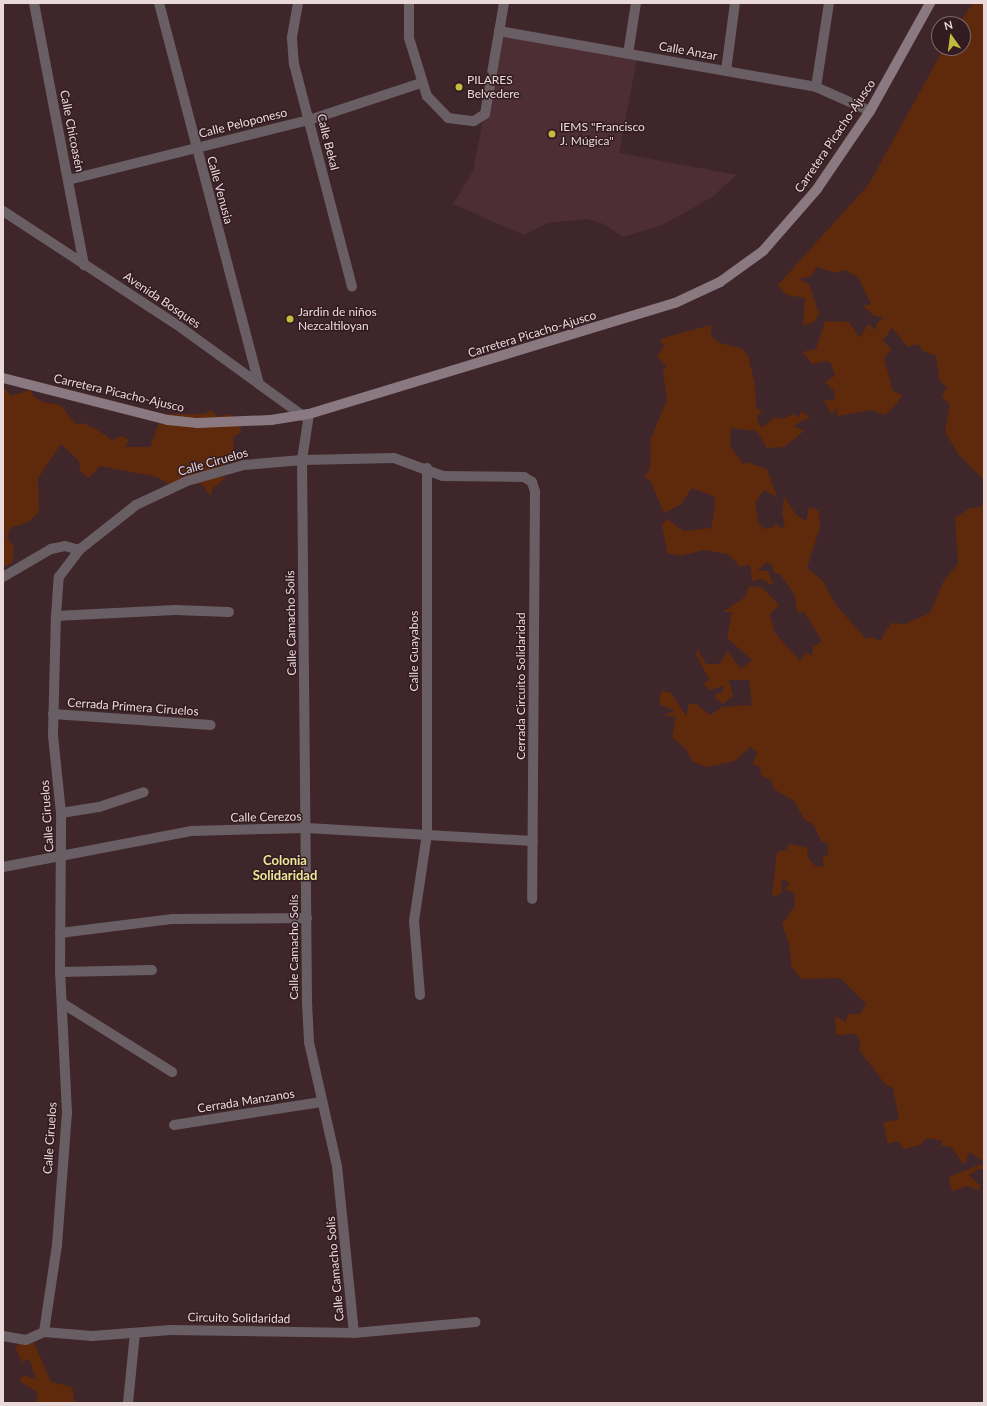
<!DOCTYPE html>
<html>
<head>
<meta charset="utf-8">
<style>
  body { margin:0 }
  #map { position:relative; width:987px; height:1406px; overflow:hidden; background:#3e262b; font-family:Lato,sans-serif }
  div>[style] { position:absolute }
  .built>* { inset:0; background:#4d2e35 }
  .green>* { inset:0; background:#5f2a0c }
  .minor>* { height:10px; margin:-5px; padding:0 5px; transform-origin:5px; border-radius:5px; background:#695e64 }
  .tertiary>* { height:10px; margin:-5px; padding:0 5px; transform-origin:5px; border-radius:5px; background:#695e64 }
  .secondary>* { height:10px; margin:-5px; padding:0 5px; transform-origin:5px; border-radius:5px; background:#8b7982 }
  .dots>* { width:11px; height:11px; translate:-50% -50%; box-sizing:border-box; border:2px solid #331c21; border-radius:50% }
  span { translate:-50% -50%; white-space:nowrap; text-align:center; line-height:1.15; -webkit-text-stroke:3px #331c21; paint-order:stroke }
  .street-label { font-size:12px; color:#e9d9db }
  .poi-label { font-size:12px; color:#e9d9db }
  .left { translate:0 -50%; text-align:left }
  .neighbourhood-label { font-size:13px; color:#ede899; font-weight:700 }
  .frame { position:absolute; inset:0; border:4px solid #e9d9db; pointer-events:none }
  .north { position:absolute; left:931px; top:16px; width:40px; height:40px; box-sizing:border-box; background:#331c21; border:1px solid #7c686b; border-radius:50%; rotate:346deg; font-size:11px; font-weight:700; line-height:16px; text-align:center; color:#e9d9db }
  .north::after { content:''; display:block; margin:auto; width:14px; height:18px; background:#c5bc3d; clip-path:polygon(50% 0,100% 100%,50% 72%,0 100%) }
</style>
</head>
<body>
<div id="map">
  <div class="built">
    <i style="clip-path:polygon(500px 32px,637px 59px,619px 153px,737px 175px,712px 197px,684px 213px,662px 225px,623px 237px,604px 224px,587px 219px,547px 223px,524px 235px,453px 204px,473px 171px)"></i>
  </div>
  <div class="green">
    <i style="clip-path:polygon(973px 3px,984px 3px,984px 480px,959px 455px,945px 432px,950px 405px,942px 396px,947px 388px,939px 379px,936px 356px,923px 351px,918px 344px,908px 347px,892px 328px,883px 341px,891px 349px,884px 358px,893px 391px,902px 395px,895px 406px,885px 415px,872px 410px,838px 416px,836px 407px,832px 415px,824px 400px,834px 401px,835px 392px,825px 382px,835px 376px,832px 365px,827px 361px,812px 364px,802px 352px,816px 349px,825px 321px,849px 322px,860px 338px,868px 324px,876px 330px,876px 324px,883px 318px,874px 316px,863px 306px,871px 304px,858px 277px,845px 270px,835px 273px,817px 267px,811px 276px,799px 279px,809px 284px,819px 314px,815px 321px,803px 326px,805px 298px,787px 295px,778px 285px,869px 184px,944px 48px,963px 48px,963px 24px,959px 24px)"></i>
    <i style="clip-path:polygon(711px 325px,711px 336px,720px 343px,742px 349px,748px 356px,755px 384px,756px 408px,762px 411px,757px 418px,761px 428px,775px 417px,782px 419px,794px 414px,799px 417px,801px 411px,810px 417px,793px 426px,804px 431px,784px 447px,767px 448px,757px 431px,731px 428px,730px 446px,744px 465px,746px 462px,767px 469px,777px 497px,764px 490px,755px 503px,759px 525px,765px 529px,774px 527px,776px 523px,782px 529px,785px 524px,782px 514px,784px 496px,796px 515px,806px 521px,809px 507px,819px 511px,820px 527px,807px 568px,823px 581px,835px 604px,866px 639px,873px 637px,880px 641px,891px 623px,905px 624px,930px 613px,944px 580px,958px 564px,955px 518px,970px 508px,981px 507px,984px 500px,984px 1162px,970px 1152px,964px 1165px,951px 1147px,940px 1145px,943px 1141px,927px 1138px,920px 1145px,904px 1149px,898px 1141px,888px 1144px,883px 1122px,899px 1120px,893px 1088px,886px 1085px,859px 1050px,860px 1041px,855px 1034px,836px 1035px,835px 1016px,846px 1022px,848px 1014px,860px 1014px,866px 1004px,840px 978px,801px 979px,791px 966px,790px 947px,782px 924px,794px 907px,795px 894px,785px 889px,789px 884px,786px 880px,781px 881px,782px 893px,772px 897px,777px 852px,786px 850px,789px 844px,807px 848px,808px 857px,816px 867px,824px 866px,822px 858px,828px 854px,828px 844px,821px 841px,814px 825px,804px 819px,794px 801px,774px 789px,771px 780px,761px 775px,760px 767px,753px 764px,757px 752px,750px 747px,735px 761px,706px 767px,693px 762px,685px 748px,672px 737px,676px 717px,663px 715px,675px 711px,659px 704px,661px 691px,671px 693px,686px 716px,689px 704px,696px 704px,710px 715px,722px 707px,752px 705px,749px 680px,729px 680px,733px 696px,723px 704px,716px 699px,715px 694px,722px 693px,724px 686px,710px 690px,704px 685px,709px 679px,696px 654px,698px 650px,706px 664px,720px 664px,727px 651px,741px 669px,752px 660px,727px 638px,732px 612px,723px 612px,745px 597px,749px 586px,763px 588px,779px 605px,770px 615px,775px 633px,800px 661px,806px 652px,812px 656px,813px 647px,822px 641px,804px 612px,798px 613px,794px 594px,780px 574px,774px 573px,772px 565px,767px 562px,757px 571px,768px 571px,773px 584px,770px 584px,761px 579px,752px 581px,750px 564px,741px 567px,727px 554px,704px 550px,681px 556px,667px 553px,662px 525px,667px 519px,684px 531px,711px 528px,715px 510px,715px 497px,692px 488px,680px 505px,664px 513px,650px 480px,644px 477px,650px 469px,651px 439px,667px 399px,663px 371px,666px 366px,657px 356px,664px 346px,660px 341px,663px 338px)"></i>
    <i style="clip-path:polygon(3px 386px,11px 396px,31px 390px,33px 396px,43px 402px,60px 405px,77px 425px,83px 423px,96px 429px,112px 440px,122px 436px,129px 440px,125px 447px,150px 447px,162px 414px,204px 414px,211px 410px,218px 417px,229px 414px,240px 422px,241px 433px,233px 437px,234px 450px,230px 453px,237px 460px,223px 464px,223px 471px,217px 477px,226px 478px,213px 488px,210px 496px,202px 484px,171px 485px,157px 477px,100px 466px,89px 478px,80px 471px,79px 461px,61px 444px,38px 478px,39px 512px,28px 522px,10px 528px,7px 538px,14px 546px,12px 563px,3px 567px)"></i>
    <i style="clip-path:polygon(984px 1163px,984px 1170px,978px 1169px,969px 1175px,981px 1186px,978px 1190px,967px 1186px,952px 1191px,949px 1177px)"></i>
    <i style="clip-path:polygon(31px 1336px,51px 1382px,72px 1387px,75px 1403px,37px 1403px,37px 1392px,19px 1381px,23px 1375px,36px 1379px,29px 1359px,22px 1362px,15px 1347px)"></i>
  </div>
  <div class="minor">
    <i style="left:34px;top:3px;width:267px;rotate:79.2deg"></i>
    <i style="left:159px;top:3px;width:394px;rotate:75.3deg"></i>
    <i style="left:298px;top:3px;width:36px;rotate:100deg"></i>
    <i style="left:292px;top:38px;width:26px;rotate:86deg"></i>
    <i style="left:294px;top:64px;width:230px;rotate:75.4deg"></i>
    <i style="left:409px;top:3px;width:35px;rotate:90deg"></i>
    <i style="left:409px;top:38px;width:61px;rotate:72.8deg"></i>
    <i style="left:427px;top:96px;width:30px;rotate:46deg"></i>
    <i style="left:448px;top:118px;width:26px;rotate:7deg"></i>
    <i style="left:474px;top:121px;width:13px;rotate:-32deg"></i>
    <i style="left:485px;top:114px;width:113px;rotate:-80.3deg"></i>
    <i style="left:499px;top:31px;width:322px;rotate:10deg"></i>
    <i style="left:816px;top:87px;width:59px;rotate:24deg"></i>
    <i style="left:628px;top:54px;width:52px;rotate:-81.1deg"></i>
    <i style="left:726px;top:71px;width:69px;rotate:-82.5deg"></i>
    <i style="left:816px;top:87px;width:85px;rotate:-81.2deg"></i>
    <i style="left:68px;top:180px;width:248px;rotate:-14deg"></i>
    <i style="left:309px;top:120px;width:118px;rotate:-18.3deg"></i>
    <i style="left:309px;top:414px;width:47px;rotate:98.7deg"></i>
    <i style="left:302px;top:460px;width:542px;rotate:89.47deg"></i>
    <i style="left:307px;top:1002px;width:40px;rotate:87.1deg"></i>
    <i style="left:309px;top:1042px;width:127px;rotate:77.3deg"></i>
    <i style="left:337px;top:1166px;width:168px;rotate:84.2deg"></i>
    <i style="left:3px;top:577px;width:56px;rotate:-30.3deg"></i>
    <i style="left:51px;top:549px;width:14px;rotate:-12deg"></i>
    <i style="left:65px;top:546px;width:15px;rotate:16deg"></i>
    <i style="left:56px;top:616px;width:119px;rotate:-2.9deg"></i>
    <i style="left:175px;top:610px;width:54px;rotate:2.1deg"></i>
    <i style="left:53px;top:714px;width:158px;rotate:4deg"></i>
    <i style="left:61px;top:813px;width:38px;rotate:-9deg"></i>
    <i style="left:99px;top:807px;width:47px;rotate:-18.4deg"></i>
    <i style="left:3px;top:867px;width:191px;rotate:-10.8deg"></i>
    <i style="left:191px;top:831px;width:116px;rotate:-1.5deg"></i>
    <i style="left:307px;top:828px;width:226px;rotate:3.3deg"></i>
    <i style="left:60px;top:933px;width:114px;rotate:-7.1deg"></i>
    <i style="left:173px;top:919px;width:134px;rotate:-0.4deg"></i>
    <i style="left:60px;top:972px;width:92px;rotate:-1.2deg"></i>
    <i style="left:420px;top:995px;width:74px;rotate:-94.6deg"></i>
    <i style="left:414px;top:921px;width:88px;rotate:-81.5deg"></i>
    <i style="left:427px;top:834px;width:366px;rotate:-90deg"></i>
    <i style="left:62px;top:1003px;width:130px;rotate:32.1deg"></i>
    <i style="left:174px;top:1125px;width:149px;rotate:-8.9deg"></i>
    <i style="left:44px;top:1332px;width:88px;rotate:-81.5deg"></i>
    <i style="left:57px;top:1245px;width:132px;rotate:-85.7deg"></i>
    <i style="left:67px;top:1113px;width:141px;rotate:-92.8deg"></i>
    <i style="left:60px;top:972px;width:159px;rotate:-89.6deg"></i>
    <i style="left:61px;top:813px;width:78px;rotate:-95.9deg"></i>
    <i style="left:53px;top:735px;width:119px;rotate:-88.6deg"></i>
    <i style="left:56px;top:616px;width:39px;rotate:-86deg"></i>
    <i style="left:59px;top:577px;width:34px;rotate:-53deg"></i>
    <i style="left:79px;top:550px;width:73px;rotate:-38.3deg"></i>
    <i style="left:136px;top:505px;width:56px;rotate:-25.2deg"></i>
    <i style="left:187px;top:481px;width:59px;rotate:-15.7deg"></i>
    <i style="left:244px;top:465px;width:58px;rotate:-4.9deg"></i>
    <i style="left:302px;top:460px;width:92px;rotate:-1.2deg"></i>
    <i style="left:394px;top:458px;width:52px;rotate:20.2deg"></i>
    <i style="left:443px;top:476px;width:81px;rotate:0.7deg"></i>
    <i style="left:524px;top:477px;width:9px;rotate:32deg"></i>
    <i style="left:532px;top:482px;width:10px;rotate:73deg"></i>
    <i style="left:535px;top:492px;width:407px;rotate:90.4deg"></i>
    <i style="left:3px;top:1336px;width:23px;rotate:10deg"></i>
    <i style="left:26px;top:1340px;width:20px;rotate:-24deg"></i>
    <i style="left:44px;top:1332px;width:48px;rotate:4.8deg"></i>
    <i style="left:92px;top:1336px;width:79px;rotate:-4.3deg"></i>
    <i style="left:171px;top:1330px;width:183px;rotate:0.9deg"></i>
    <i style="left:354px;top:1333px;width:122px;rotate:-5.2deg"></i>
    <i style="left:128px;top:1403px;width:70px;rotate:-84.3deg"></i>
  </div>
  <div class="tertiary">
    <i style="left:3px;top:211px;width:207px;rotate:33.2deg"></i>
    <i style="left:176px;top:324px;width:157px;rotate:35.9deg"></i>
  </div>
  <div class="secondary">
    <i style="left:3px;top:378px;width:170px;rotate:14.3deg"></i>
    <i style="left:168px;top:420px;width:30px;rotate:6deg"></i>
    <i style="left:198px;top:423px;width:73px;rotate:-2.4deg"></i>
    <i style="left:271px;top:420px;width:38px;rotate:-9deg"></i>
    <i style="left:309px;top:414px;width:382px;rotate:-16.9deg"></i>
    <i style="left:675px;top:303px;width:50px;rotate:-25deg"></i>
    <i style="left:720px;top:282px;width:53px;rotate:-35.8deg"></i>
    <i style="left:763px;top:251px;width:82px;rotate:-48.9deg"></i>
    <i style="left:817px;top:189px;width:94px;rotate:-55.8deg"></i>
    <i style="left:870px;top:111px;width:124px;rotate:-60.9deg"></i>
  </div>
  <div class="dots">
    <i style="left:459px;top:87px;background:#c5bc3d"></i>
    <i style="left:552px;top:134px;background:#c5bc3d"></i>
    <i style="left:290px;top:319px;background:#c5bc3d"></i>
  </div>
  <div class="street-label">
    <span style="left:688px;top:51px;rotate:10deg">Calle Anzar</span>
    <span style="left:243px;top:123px;rotate:-14deg">Calle Peloponeso</span>
    <span style="left:72px;top:131px;rotate:79deg">Calle Chicoasén</span>
    <span style="left:835px;top:136px;rotate:-56deg">Carretera Picacho-Ajusco</span>
    <span style="left:328px;top:142px;rotate:76deg">Calle Bekal</span>
    <span style="left:220px;top:190px;rotate:75deg">Calle Venusia</span>
    <span style="left:162px;top:300px;rotate:34deg">Avenida Bosques</span>
    <span style="left:532px;top:334px;rotate:-17deg">Carretera Picacho-Ajusco</span>
    <span style="left:119px;top:393px;rotate:13deg">Carretera Picacho-Ajusco</span>
    <span style="left:213px;top:462px;rotate:-16deg">Calle Ciruelos</span>
    <span style="left:291px;top:623px;rotate:-91deg">Calle Camacho Solís</span>
    <span style="left:414px;top:651px;rotate:-90deg">Calle Guayabos</span>
    <span style="left:521px;top:686px;rotate:-90deg">Cerrada Circuito Solidaridad</span>
    <span style="left:133px;top:707px;rotate:4deg">Cerrada Primera Ciruelos</span>
    <span style="left:47px;top:816px;rotate:-94deg">Calle Ciruelos</span>
    <span style="left:266px;top:817px;rotate:-1deg">Calle Cerezos</span>
    <span style="left:294px;top:947px;rotate:-90deg">Calle Camacho Solís</span>
    <span style="left:246px;top:1101px;rotate:-9deg">Cerrada Manzanos</span>
    <span style="left:50px;top:1138px;rotate:-86deg">Calle Ciruelos</span>
    <span style="left:335px;top:1269px;rotate:-95deg">Calle Camacho Solís</span>
    <span style="left:239px;top:1318px;rotate:1deg">Circuito Solidaridad</span>
  </div>
  <div class="poi-label">
    <span class="left" style="left:467px;top:87px">PILARES<br>Belvedere</span>
    <span class="left" style="left:560px;top:134px">IEMS "Francisco<br>J. Múgica"</span>
    <span class="left" style="left:298px;top:319px">Jardin de niños<br>Nezcaltiloyan</span>
  </div>
  <div class="neighbourhood-label">
    <span style="left:285px;top:868px">Colonia<br>Solidaridad</span>
  </div>
  <div class="frame"></div>
  <div class="north">N</div>
</div>
</body>
</html>
